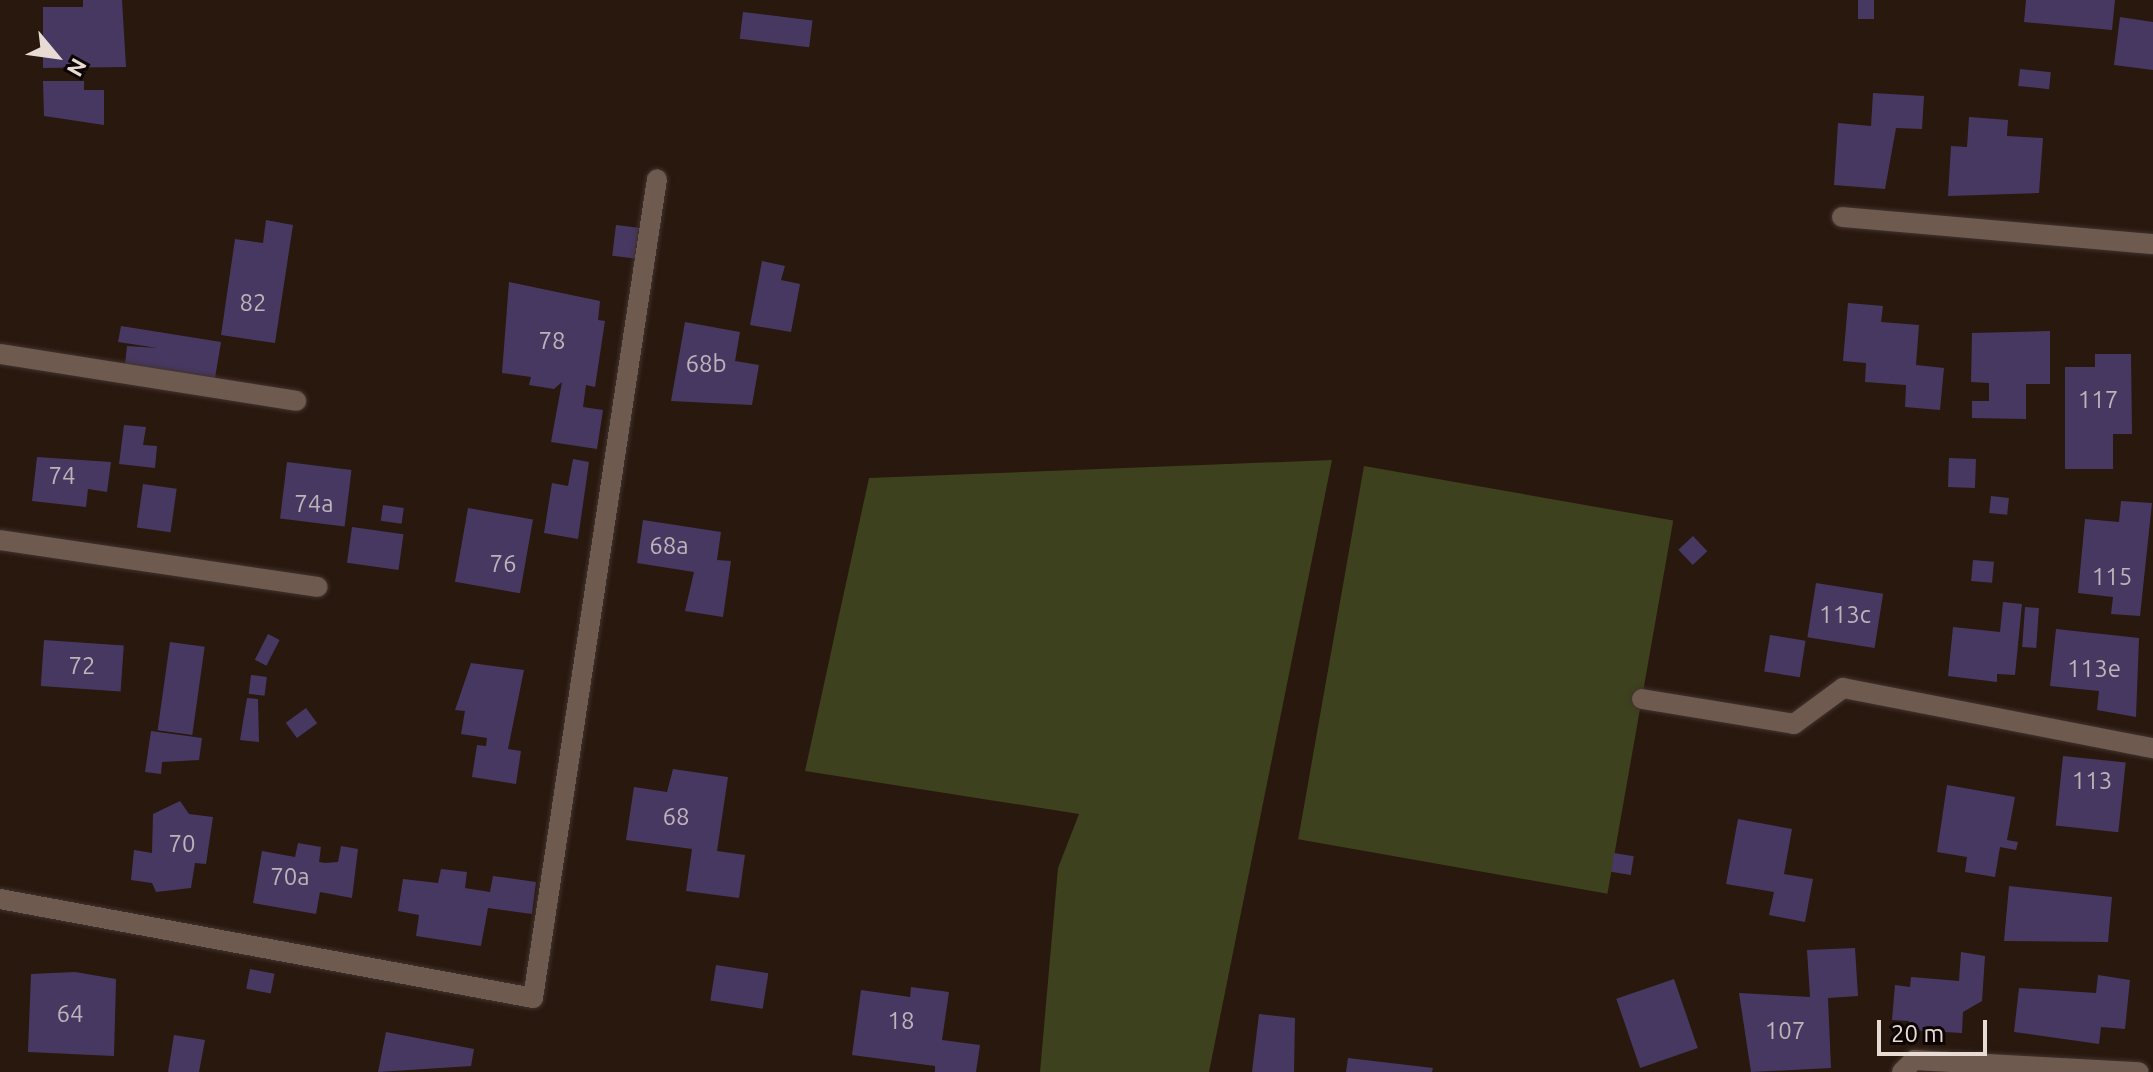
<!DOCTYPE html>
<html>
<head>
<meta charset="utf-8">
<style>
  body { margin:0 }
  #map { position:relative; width:2153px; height:1072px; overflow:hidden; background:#29180e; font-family:Ubuntu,sans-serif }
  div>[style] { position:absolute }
  .green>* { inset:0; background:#3d411d; transform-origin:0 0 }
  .building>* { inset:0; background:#473862; transform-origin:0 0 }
  .roads { filter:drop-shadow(0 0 2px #40332f) drop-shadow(0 0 2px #40332f) }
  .lane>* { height:20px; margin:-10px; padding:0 10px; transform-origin:10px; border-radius:10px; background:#6f5a4f }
  .street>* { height:20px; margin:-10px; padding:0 10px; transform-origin:10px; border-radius:10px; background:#6f5a4f }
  span { translate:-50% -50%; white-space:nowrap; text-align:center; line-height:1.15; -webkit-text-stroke:6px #0c0503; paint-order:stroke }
  .number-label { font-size:24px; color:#bfb2b8 }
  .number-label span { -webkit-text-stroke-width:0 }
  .north { position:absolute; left:16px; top:16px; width:80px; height:80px; -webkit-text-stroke:6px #0c0503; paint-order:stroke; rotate:119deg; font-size:22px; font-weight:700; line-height:32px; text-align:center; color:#e7dbd4 }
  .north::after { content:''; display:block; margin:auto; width:28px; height:36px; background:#e7dbd4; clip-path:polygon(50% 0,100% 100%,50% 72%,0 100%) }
  .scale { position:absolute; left:1877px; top:1020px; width:110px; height:36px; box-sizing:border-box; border:4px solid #e7dbd4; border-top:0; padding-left:10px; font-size:24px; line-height:28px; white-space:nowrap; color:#e7dbd4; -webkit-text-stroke:6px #0c0503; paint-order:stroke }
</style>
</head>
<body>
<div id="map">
  <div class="green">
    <i style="clip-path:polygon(1332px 460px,1209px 1072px,1040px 1072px,1058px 868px,1079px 814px,805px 771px,869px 478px)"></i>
    <i style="left:1364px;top:466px;width:314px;height:379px;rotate:10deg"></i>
  </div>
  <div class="building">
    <i style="clip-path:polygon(83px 0,122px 0,126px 67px,43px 68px,43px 7px,83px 7px)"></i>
    <i style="left:1858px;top:0;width:16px;height:19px"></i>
    <i style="clip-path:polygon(2026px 0,2115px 0,2112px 30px,2024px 22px)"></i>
    <i style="left:743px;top:12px;width:70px;height:27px;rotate:7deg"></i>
    <i style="clip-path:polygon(2120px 17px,2153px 22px,2153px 70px,2114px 65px)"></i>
    <i style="left:2020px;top:69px;width:31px;height:17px;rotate:6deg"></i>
    <i style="clip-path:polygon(43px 81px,84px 81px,84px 90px,104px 90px,104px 125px,44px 116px)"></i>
    <i style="clip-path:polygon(1873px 93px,1924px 96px,1922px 129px,1896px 128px,1885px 189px,1834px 185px,1838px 123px,1871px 126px)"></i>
    <i style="clip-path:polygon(1969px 117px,2008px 120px,2007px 136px,2043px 138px,2039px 193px,1948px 196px,1951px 146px,1967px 147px)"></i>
    <i style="clip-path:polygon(266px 220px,293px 225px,275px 343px,221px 335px,235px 239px,263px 243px)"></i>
    <i style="left:616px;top:225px;width:23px;height:31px;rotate:7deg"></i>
    <i style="clip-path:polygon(762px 261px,785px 266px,781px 280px,800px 284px,791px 332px,750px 325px)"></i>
    <i style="clip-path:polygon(509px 282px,600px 301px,598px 320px,605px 321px,595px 387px,586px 385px,583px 407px,603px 410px,597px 449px,551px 442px,562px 382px,554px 389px,529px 385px,531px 377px,502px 373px)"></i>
    <i style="clip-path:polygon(1848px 303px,1883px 306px,1881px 322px,1919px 325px,1916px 365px,1944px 368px,1940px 410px,1905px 407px,1906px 385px,1865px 382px,1866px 363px,1843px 361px)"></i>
    <i style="clip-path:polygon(685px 322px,740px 332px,735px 361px,759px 365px,752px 405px,671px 401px)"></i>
    <i style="clip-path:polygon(121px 326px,221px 342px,215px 378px,125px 364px,127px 346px,158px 348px,118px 342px)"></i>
    <i style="clip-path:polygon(2050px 331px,2050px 384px,2026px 384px,2026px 419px,1972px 418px,1972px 401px,1989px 401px,1989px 383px,1971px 382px,1972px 333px)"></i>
    <i style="clip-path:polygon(2095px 354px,2131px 354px,2132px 434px,2113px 434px,2113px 469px,2065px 469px,2065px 367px,2095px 367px)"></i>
    <i style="clip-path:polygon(124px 425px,146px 427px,143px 445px,157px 446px,155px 468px,119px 464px)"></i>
    <i style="clip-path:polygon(37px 457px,111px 462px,107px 492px,88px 489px,86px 507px,32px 501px)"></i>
    <i style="left:1949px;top:458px;width:27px;height:29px;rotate:2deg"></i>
    <i style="clip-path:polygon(573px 459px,589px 462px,578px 539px,544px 533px,552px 483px,568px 486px)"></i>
    <i style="left:287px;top:462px;width:65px;height:57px;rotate:7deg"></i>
    <i style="left:143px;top:484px;width:34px;height:44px;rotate:8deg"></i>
    <i style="left:1991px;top:496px;width:18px;height:17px;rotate:6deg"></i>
    <i style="clip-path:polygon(2121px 501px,2152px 503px,2140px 616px,2111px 614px,2113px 597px,2078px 593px,2085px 519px,2119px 522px)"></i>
    <i style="left:383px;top:505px;width:21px;height:16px;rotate:8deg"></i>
    <i style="left:468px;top:508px;width:66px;height:75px;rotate:10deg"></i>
    <i style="clip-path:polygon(643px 520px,721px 532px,717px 560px,731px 561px,723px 617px,685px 611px,694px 572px,637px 563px)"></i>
    <i style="left:352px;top:527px;width:52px;height:36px;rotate:8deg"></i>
    <i style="left:1693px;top:536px;width:21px;height:20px;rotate:47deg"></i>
    <i style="left:1973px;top:560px;width:21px;height:21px;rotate:5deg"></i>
    <i style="left:1816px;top:583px;width:68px;height:55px;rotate:9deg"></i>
    <i style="clip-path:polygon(2003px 602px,2022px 604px,2015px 675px,1997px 674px,1997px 682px,1948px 676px,1953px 627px,2000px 632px)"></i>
    <i style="left:2025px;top:607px;width:14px;height:40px;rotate:4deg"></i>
    <i style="clip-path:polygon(2056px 629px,2139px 638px,2136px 717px,2097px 710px,2099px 691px,2050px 686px)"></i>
    <i style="left:268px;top:634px;width:13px;height:29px;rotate:27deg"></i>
    <i style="left:1770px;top:635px;width:36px;height:37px;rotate:9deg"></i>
    <i style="left:44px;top:640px;width:80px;height:46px;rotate:4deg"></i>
    <i style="left:170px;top:642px;width:35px;height:89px;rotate:8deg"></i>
    <i style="clip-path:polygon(471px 663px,524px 670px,508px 749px,521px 751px,516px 784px,472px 777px,477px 745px,486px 746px,487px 738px,461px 734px,465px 711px,455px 710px)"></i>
    <i style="left:251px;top:675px;width:16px;height:19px;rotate:7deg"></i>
    <i style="clip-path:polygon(247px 698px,258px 699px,259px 742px,240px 740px)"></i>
    <i style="left:306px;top:708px;width:19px;height:25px;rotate:54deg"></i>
    <i style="clip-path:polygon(151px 731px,202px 738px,199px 760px,162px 762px,161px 774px,145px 772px)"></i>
    <i style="left:2063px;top:756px;width:63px;height:70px;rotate:6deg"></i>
    <i style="clip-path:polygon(673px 769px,728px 777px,717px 851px,745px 855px,739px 898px,686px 891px,692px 849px,626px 840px,634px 787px,667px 792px)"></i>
    <i style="clip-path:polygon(1947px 785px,2015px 797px,2007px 840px,2018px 842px,2016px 850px,2000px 847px,1995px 877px,1965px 872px,1967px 857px,1937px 852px)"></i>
    <i style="clip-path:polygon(180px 801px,189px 814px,213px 817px,206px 864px,195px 863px,191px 888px,156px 892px,152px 883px,131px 880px,134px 850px,152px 853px,153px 814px)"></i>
    <i style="clip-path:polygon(1738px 819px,1792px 829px,1784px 874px,1813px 879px,1805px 922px,1769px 915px,1774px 892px,1726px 884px)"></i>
    <i style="clip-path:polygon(298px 843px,321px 847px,319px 862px,325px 863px,338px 862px,341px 846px,358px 849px,352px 898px,320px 892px,316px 914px,253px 903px,262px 851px,295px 857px)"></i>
    <i style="left:1614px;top:853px;width:20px;height:19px;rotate:9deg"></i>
    <i style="clip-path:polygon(441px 869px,467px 872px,465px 888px,490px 892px,493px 876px,536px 882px,532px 914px,488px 908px,481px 946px,416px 936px,419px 915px,398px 911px,403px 879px,438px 883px)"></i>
    <i style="clip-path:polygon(2009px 886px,2112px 897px,2108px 942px,2004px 941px)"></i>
    <i style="clip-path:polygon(1855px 948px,1858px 996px,1828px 998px,1831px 1068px,1751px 1072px,1739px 993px,1810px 997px,1807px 950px)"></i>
    <i style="clip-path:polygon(1961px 952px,1985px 956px,1982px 1001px,1963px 1012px,1962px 1033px,1908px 1030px,1909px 1021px,1892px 1020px,1895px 985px,1910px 987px,1911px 977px,1959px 981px)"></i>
    <i style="left:716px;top:965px;width:53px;height:36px;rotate:9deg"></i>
    <i style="left:250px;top:969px;width:25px;height:20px;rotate:11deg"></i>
    <i style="clip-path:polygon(75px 972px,116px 979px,114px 1056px,28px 1052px,31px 974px)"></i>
    <i style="clip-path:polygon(2098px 975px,2130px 980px,2125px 1029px,2101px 1027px,2099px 1044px,2014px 1032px,2019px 988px,2096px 993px)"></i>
    <i style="left:1674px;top:979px;width:73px;height:61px;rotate:71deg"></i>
    <i style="clip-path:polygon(911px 987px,949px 992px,942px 1040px,980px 1045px,976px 1072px,935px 1072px,935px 1066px,852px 1055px,861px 990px,910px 997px)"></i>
    <i style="clip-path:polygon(1259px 1014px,1295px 1018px,1294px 1072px,1252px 1072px)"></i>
    <i style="clip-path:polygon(386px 1032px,474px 1049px,471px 1066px,378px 1072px)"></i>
    <i style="clip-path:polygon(174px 1035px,205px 1040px,199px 1072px,168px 1072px)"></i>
    <i style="clip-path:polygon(1348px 1058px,1433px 1068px,1432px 1072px,1346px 1072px)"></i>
  </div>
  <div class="roads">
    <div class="lane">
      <i style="left:1842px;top:217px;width:312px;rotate:5deg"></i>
      <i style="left:0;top:354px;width:300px;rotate:9deg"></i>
      <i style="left:0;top:540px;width:321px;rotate:8.4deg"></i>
      <i style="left:1642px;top:699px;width:154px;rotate:9.3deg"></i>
      <i style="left:1794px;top:724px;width:61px;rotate:-36.3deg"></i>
      <i style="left:1843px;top:688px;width:316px;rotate:11deg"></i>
      <i style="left:0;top:899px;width:542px;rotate:10.52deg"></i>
      <i style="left:533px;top:998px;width:828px;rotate:-81.39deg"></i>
    </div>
    <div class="street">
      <i style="left:1902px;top:1072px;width:17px;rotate:-45deg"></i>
      <i style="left:1914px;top:1060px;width:225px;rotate:3.1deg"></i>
    </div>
  </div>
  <div class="number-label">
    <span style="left:253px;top:303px">82</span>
    <span style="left:552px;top:341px">78</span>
    <span style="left:706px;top:364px">68b</span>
    <span style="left:2098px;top:400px">117</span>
    <span style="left:62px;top:476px">74</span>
    <span style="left:314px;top:504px">74a</span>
    <span style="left:669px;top:546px">68a</span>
    <span style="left:503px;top:564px">76</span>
    <span style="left:2112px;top:577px">115</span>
    <span style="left:1845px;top:615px">113c</span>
    <span style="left:82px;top:666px">72</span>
    <span style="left:2094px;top:669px">113e</span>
    <span style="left:2092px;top:781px">113</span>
    <span style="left:676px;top:817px">68</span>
    <span style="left:182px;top:844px">70</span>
    <span style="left:290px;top:877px">70a</span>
    <span style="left:70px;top:1014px">64</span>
    <span style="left:901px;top:1021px">18</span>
    <span style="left:1785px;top:1031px">107</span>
  </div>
  <div class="north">N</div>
  <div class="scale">20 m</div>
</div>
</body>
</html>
